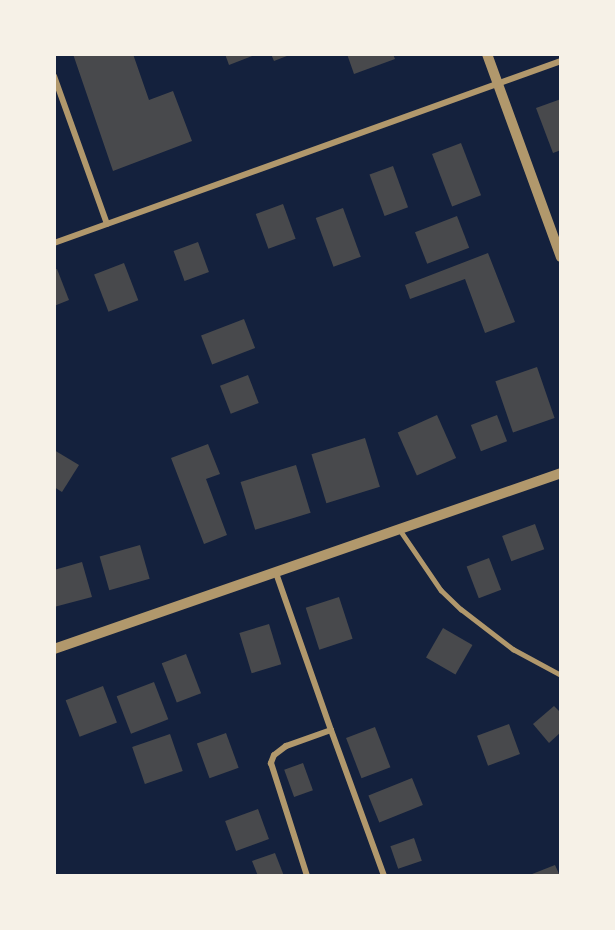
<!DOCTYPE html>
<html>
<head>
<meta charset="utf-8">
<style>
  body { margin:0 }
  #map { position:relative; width:615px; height:930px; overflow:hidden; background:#14213d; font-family:Overpass,sans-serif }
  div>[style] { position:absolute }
  .building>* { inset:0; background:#48494c; transform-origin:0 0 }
  .service>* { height:4.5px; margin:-2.25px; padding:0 2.25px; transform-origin:2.25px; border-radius:2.25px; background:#b1986c }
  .minor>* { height:6px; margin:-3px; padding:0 3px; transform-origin:3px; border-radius:3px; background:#b1986c }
  .tertiary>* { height:10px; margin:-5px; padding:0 5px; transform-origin:5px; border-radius:5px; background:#b1986c }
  span { translate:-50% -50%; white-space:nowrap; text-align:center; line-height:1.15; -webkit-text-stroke:4.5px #f6f1e7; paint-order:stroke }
  .frame { position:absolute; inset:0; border:56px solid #f6f1e7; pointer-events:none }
</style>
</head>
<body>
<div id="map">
  <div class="building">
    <i style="clip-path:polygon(73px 54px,133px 54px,149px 100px,173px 91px,192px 141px,113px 171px)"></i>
    <i style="clip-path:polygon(225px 54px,257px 54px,229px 65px)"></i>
    <i style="clip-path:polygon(271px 54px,292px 54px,274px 61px)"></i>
    <i style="clip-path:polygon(347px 54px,393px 54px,395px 59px,354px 74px)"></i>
    <i style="clip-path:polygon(561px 99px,561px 150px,553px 153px,536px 108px)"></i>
    <i style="left:461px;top:143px;width:56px;height:31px;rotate:69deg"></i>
    <i style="left:393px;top:166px;width:44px;height:25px;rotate:70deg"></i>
    <i style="left:283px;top:204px;width:37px;height:29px;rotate:70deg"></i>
    <i style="left:343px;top:208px;width:52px;height:29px;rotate:70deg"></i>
    <i style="left:457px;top:216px;width:34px;height:45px;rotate:69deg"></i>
    <i style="left:198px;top:242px;width:32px;height:26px;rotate:70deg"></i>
    <i style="clip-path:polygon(488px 253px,515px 322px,485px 333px,465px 279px,410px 299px,405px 285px)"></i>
    <i style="left:124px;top:263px;width:40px;height:32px;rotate:69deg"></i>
    <i style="clip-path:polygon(57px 269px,69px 300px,54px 306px,54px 270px)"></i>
    <i style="left:244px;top:319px;width:31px;height:46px;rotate:69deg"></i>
    <i style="left:537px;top:367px;width:54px;height:44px;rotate:71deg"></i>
    <i style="left:248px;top:375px;width:30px;height:30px;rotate:69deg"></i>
    <i style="left:437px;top:415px;width:47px;height:43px;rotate:66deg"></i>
    <i style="left:497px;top:415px;width:28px;height:28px;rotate:69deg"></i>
    <i style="left:365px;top:438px;width:51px;height:56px;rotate:73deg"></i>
    <i style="clip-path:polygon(208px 444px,220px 474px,206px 479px,227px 535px,204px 544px,171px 458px)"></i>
    <i style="clip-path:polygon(54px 450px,79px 465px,62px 492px,54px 487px)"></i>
    <i style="left:296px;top:465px;width:50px;height:58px;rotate:73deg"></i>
    <i style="left:535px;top:524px;width:27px;height:35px;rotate:70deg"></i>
    <i style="left:140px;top:545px;width:35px;height:42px;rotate:74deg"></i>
    <i style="left:489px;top:558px;width:34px;height:24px;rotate:69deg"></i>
    <i style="clip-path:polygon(82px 562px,92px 597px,54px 607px,54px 570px)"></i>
    <i style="left:339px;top:597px;width:44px;height:35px;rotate:72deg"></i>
    <i style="left:269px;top:624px;width:42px;height:31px;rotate:73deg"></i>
    <i style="left:443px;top:628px;width:34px;height:34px;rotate:30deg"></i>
    <i style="left:186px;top:654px;width:42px;height:26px;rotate:69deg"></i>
    <i style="left:154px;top:682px;width:40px;height:40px;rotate:69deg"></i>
    <i style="left:103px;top:686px;width:39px;height:40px;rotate:69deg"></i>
    <i style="clip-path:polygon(554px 706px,561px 713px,561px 732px,549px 743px,533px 724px)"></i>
    <i style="left:509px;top:724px;width:32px;height:34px;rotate:70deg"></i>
    <i style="left:375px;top:727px;width:43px;height:31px;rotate:69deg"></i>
    <i style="left:226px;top:733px;width:37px;height:31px;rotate:70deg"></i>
    <i style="left:170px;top:734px;width:39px;height:40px;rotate:71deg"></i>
    <i style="left:303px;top:763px;width:29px;height:20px;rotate:70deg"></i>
    <i style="left:412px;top:778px;width:29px;height:47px;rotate:68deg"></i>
    <i style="left:258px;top:809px;width:32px;height:35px;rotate:70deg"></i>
    <i style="left:414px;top:838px;width:24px;height:25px;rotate:71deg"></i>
    <i style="clip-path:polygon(275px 853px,284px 876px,258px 876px,252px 861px)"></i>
    <i style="clip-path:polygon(555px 865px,560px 876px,527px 876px)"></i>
  </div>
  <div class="service">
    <i style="left:400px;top:530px;width:73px;rotate:55.7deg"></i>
    <i style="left:441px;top:590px;width:28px;rotate:44deg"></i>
    <i style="left:461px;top:609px;width:66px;rotate:37.6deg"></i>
    <i style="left:513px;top:649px;width:55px;rotate:28.4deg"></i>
  </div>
  <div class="minor">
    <i style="left:54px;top:76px;width:157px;rotate:70.3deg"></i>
    <i style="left:54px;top:243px;width:539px;rotate:-19.75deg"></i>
    <i style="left:276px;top:573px;width:166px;rotate:70.7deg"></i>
    <i style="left:331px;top:730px;width:48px;rotate:160.4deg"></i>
    <i style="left:286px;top:746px;width:15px;rotate:143deg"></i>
    <i style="left:274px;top:755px;width:9px;rotate:111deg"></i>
    <i style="left:271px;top:763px;width:119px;rotate:72.3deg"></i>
    <i style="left:331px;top:730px;width:155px;rotate:70deg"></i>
  </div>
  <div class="tertiary">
    <i style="left:487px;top:54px;width:216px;rotate:70deg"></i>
    <i style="left:54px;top:649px;width:537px;rotate:-19.14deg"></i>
  </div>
  <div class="frame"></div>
</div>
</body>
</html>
